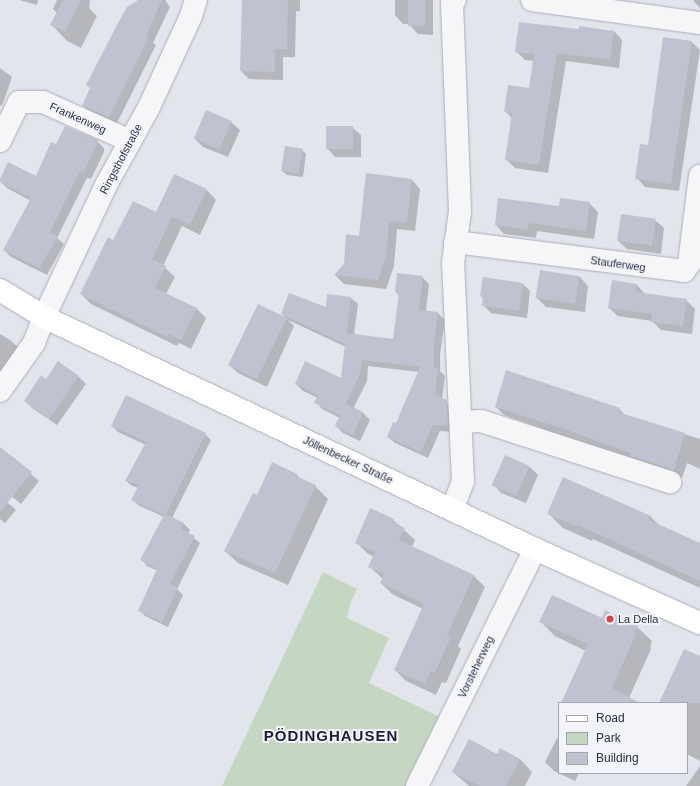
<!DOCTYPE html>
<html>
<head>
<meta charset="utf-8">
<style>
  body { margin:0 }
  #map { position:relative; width:700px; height:786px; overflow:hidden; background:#e3e5ec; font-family:Arial,sans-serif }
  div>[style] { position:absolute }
  .green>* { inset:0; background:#c5d6c3 }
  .shadow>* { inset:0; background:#0003 }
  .building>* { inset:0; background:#bfc2cf; transform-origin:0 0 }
  .roads { filter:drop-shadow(0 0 1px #abaeba) drop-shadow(0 0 1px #abaeba) }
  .minor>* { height:22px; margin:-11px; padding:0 11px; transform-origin:11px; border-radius:11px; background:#f6f6f9 }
  .major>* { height:22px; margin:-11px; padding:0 11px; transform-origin:11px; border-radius:11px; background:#fff }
  .dots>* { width:11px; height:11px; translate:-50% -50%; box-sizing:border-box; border:2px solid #f3f4f9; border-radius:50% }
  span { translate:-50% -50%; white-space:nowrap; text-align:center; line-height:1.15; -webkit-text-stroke:4px #f3f4f9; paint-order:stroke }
  .street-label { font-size:11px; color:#292f45 }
  .poi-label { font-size:11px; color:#292f45 }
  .left { translate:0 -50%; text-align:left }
  .district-label { font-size:15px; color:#1b2036; font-weight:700; letter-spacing:1px }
  .legend { position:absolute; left:558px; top:702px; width:130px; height:72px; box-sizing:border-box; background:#f3f4f9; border:1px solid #a2a5b1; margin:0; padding:5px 7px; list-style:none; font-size:12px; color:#292f45 }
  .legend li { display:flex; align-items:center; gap:8px; height:20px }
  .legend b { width:20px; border:1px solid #a2a5b1 }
</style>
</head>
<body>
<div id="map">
  <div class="green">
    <i style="clip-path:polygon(323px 572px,357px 589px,350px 604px,347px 618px,389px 638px,369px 683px,444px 719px,408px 786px,222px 786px)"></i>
  </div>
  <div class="shadow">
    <i style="clip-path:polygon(19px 0,38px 0,37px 5px)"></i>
    <i style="clip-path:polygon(57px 0,90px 0,89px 8px,97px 16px,81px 48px,67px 41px,51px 24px,57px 13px,53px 9px)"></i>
    <i style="clip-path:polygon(140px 0,165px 0,170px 7px,153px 43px,156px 45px,116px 125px,90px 113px,83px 105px)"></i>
    <i style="clip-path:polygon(243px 0,300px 0,300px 11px,296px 11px,295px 57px,283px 57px,283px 80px,249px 79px,241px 71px)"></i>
    <i style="clip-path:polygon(395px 0,433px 0,433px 35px,418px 34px,409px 24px,403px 24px,395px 15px)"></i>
    <i style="clip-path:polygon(694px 0,700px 0,700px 8px,694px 2px)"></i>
    <i style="clip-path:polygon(580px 30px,614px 31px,622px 40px,619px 68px,566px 61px,548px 173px,515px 168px,506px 159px,512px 118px,505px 111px,529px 89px,534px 61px,525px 60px,516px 51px)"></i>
    <i style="clip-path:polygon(664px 38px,692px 42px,700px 50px,679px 191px,645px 187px,637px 178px,649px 146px)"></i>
    <i style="clip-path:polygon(0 68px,12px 77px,2px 106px,0 105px)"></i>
    <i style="clip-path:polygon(231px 122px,240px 130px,228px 157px,203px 147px,194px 138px)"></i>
    <i style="clip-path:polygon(352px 127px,361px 135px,361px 157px,335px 157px,327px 148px)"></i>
    <i style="clip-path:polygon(97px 141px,104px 148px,104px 152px,91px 179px,87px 178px,57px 238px,64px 244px,47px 275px,11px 257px,4px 250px,31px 201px,7px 188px,0 181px,36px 178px)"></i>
    <i style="clip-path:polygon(302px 150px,306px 154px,303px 177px,287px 175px,282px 171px)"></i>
    <i style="clip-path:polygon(412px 180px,420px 189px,415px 231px,397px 229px,394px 266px,386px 289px,344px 284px,335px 275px,345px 265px,360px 237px)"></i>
    <i style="clip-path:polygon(207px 190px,216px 200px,200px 235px,182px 226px,163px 266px,175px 277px,166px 294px,197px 309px,206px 318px,191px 349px,179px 343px,177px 346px,91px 304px,81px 294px,114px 241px,157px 213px)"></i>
    <i style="clip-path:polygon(499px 199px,560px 207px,589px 203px,598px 212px,594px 239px,537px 231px,536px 238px,504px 234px,496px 225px)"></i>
    <i style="clip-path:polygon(655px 220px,664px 228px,661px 254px,627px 249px,618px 241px)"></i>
    <i style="clip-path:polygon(422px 277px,429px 284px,426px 311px,438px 313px,445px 320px,440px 355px,440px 371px,445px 376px,442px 399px,453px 408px,454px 432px,440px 431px,428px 458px,395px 443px,388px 437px,396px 424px,419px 372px,368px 366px,367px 381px,353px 409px,363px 413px,370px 420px,360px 441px,343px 433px,336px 426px,340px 418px,322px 409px,316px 402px,318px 398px,303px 391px,296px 384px,342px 380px,346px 347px,288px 320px,294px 326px,267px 387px,238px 373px,230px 366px,258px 306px,288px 320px,282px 314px,326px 308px,328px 295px,351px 298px,358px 304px,354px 335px,394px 340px,399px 295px,396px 292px)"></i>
    <i style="clip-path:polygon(580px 277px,588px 286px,585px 312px,546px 307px,537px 298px)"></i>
    <i style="clip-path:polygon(522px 283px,530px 291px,527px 318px,491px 313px,483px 305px,484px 299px,481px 296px)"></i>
    <i style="clip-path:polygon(637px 285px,645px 294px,686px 300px,695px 309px,692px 334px,661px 330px,652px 321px,618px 316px,609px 308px)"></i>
    <i style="clip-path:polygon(0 334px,10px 340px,18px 347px,0 375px)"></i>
    <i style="clip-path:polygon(58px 363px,79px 377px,86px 384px,57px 425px,32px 408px,25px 401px,46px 380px)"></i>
    <i style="clip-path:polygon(496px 407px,619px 409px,625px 415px,700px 439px,700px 469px,687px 463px,682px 478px,504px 415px)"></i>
    <i style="clip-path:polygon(112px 426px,205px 434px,211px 440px,172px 518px,184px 524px,190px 530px,188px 534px,200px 543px,177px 589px,183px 595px,168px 627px,145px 616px,139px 610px,158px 571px,147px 566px,142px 560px,164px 517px,138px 505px,133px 500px,139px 488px,132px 486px,126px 481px,146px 445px,118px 432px)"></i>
    <i style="clip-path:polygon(0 448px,39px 481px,21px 504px,0 487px)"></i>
    <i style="clip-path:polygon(530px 467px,538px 475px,526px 503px,501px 493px,493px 484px)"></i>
    <i style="clip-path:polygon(296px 474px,302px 480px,315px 486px,328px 499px,288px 585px,238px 563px,225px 551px,257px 496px)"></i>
    <i style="clip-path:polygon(0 496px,16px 510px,5px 523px,0 519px)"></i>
    <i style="clip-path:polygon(548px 513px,651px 517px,661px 527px,700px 545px,700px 588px,593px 539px,592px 541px,563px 528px)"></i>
    <i style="clip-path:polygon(393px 520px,415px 540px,412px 547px,474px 576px,485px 587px,458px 646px,461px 649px,446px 683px,442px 682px,436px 695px,406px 681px,395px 670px,423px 609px,392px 594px,381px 583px,383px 579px,369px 566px,374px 557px,367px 553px,356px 542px)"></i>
    <i style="clip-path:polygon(600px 618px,637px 627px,652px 641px,650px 648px,651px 649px,629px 698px,638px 703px,562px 703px,586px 651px,555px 636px,541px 622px)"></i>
    <i style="clip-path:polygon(700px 662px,700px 761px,687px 754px,687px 703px,660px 703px)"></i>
    <i style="clip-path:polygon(557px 738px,559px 739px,559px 773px,579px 773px,575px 781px,554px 771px,545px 762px)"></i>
    <i style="clip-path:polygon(498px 755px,520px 759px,532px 772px,525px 786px,469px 786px,453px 772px)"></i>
    <i style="clip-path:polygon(700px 766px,700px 786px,686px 786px)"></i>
  </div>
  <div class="building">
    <i style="clip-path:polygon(63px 0,81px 0,65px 32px,50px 25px)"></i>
    <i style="clip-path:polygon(138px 0,162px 0,146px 36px,149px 37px,109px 118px,82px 106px,90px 88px,86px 85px,117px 25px,127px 7px)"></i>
    <i style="clip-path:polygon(242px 0,288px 0,287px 49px,275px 49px,275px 72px,240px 71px)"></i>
    <i style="left:408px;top:0;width:17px;height:26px"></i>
    <i style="clip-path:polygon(519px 22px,579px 29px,579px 26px,614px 31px,610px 60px,557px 53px,539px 165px,505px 160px,512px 113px,504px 112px,508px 85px,529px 88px,534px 54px,515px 52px)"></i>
    <i style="clip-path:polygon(663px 37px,692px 41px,671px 184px,635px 179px,640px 144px,648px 145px)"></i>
    <i style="left:206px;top:110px;width:28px;height:31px;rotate:23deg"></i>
    <i style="clip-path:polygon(65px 126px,98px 140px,97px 144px,83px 173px,80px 171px,50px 232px,58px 237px,39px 268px,3px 250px,31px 198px,0 182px,0 179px,8px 162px,36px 176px,51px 142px,56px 144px)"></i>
    <i style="left:326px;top:126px;width:27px;height:23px"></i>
    <i style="left:285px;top:146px;width:18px;height:25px;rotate:9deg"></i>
    <i style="clip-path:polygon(366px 173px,412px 179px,407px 223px,389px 221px,386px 257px,378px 280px,334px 275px,344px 264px,346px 234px,359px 236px)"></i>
    <i style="clip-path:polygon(174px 174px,207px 189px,190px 225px,172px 217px,152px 259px,166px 266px,155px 288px,197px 308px,181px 340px,169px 334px,167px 337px,80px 294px,108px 237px,113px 240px,133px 201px,156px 212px)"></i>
    <i style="clip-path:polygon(498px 198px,559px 206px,560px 198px,590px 202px,586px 231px,529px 223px,528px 230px,495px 225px)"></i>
    <i style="left:621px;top:214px;width:35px;height:27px;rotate:8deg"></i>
    <i style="left:540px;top:270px;width:40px;height:28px;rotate:9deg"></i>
    <i style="clip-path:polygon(397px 273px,423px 276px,419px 310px,438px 312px,434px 347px,434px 367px,438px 368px,435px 395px,447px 400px,448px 425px,433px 425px,421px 452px,387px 437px,393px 422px,396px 423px,420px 367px,362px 360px,360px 374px,346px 404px,363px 412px,353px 435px,335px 426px,340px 415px,314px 403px,318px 395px,295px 384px,305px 361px,341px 378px,345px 344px,281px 314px,289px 293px,326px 307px,327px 294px,351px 297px,347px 333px,393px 339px,399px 293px,395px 292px)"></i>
    <i style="clip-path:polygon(483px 277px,523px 283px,519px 311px,482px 306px,483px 297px,480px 296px)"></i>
    <i style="clip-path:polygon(612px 280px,637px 284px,636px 292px,687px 299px,683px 326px,651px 322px,652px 314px,608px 308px)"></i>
    <i style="left:258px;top:304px;width:32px;height:68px;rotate:26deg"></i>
    <i style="clip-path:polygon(58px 361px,79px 376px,49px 419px,24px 401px,41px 375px,46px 379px)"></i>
    <i style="clip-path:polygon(506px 370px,620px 408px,618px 412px,685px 433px,674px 470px,630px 456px,631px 453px,564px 429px,495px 407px)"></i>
    <i style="clip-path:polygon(126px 395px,206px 433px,166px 514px,184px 523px,181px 529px,195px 536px,170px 584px,178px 588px,162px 622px,138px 611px,157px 569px,140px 560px,164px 515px,131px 500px,139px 485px,125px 481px,146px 442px,111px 426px)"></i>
    <i style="clip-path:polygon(0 447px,32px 472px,0 512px)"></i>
    <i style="left:505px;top:455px;width:27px;height:33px;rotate:24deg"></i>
    <i style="clip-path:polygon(272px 462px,297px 474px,296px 476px,316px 485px,275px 573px,224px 551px,253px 493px,257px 495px)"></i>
    <i style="clip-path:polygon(563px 477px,651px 516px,649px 520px,700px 543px,700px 581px,578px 525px,577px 527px,547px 514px)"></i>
    <i style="clip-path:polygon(370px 508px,394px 519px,392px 522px,405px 528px,399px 540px,474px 575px,447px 636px,451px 637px,435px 673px,431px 671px,425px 684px,394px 670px,424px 604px,380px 583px,384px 574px,368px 567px,375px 552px,355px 543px)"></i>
    <i style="clip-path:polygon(552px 595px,600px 617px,602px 618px,605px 610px,638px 626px,635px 633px,636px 634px,612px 688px,640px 703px,561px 703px,588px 644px,539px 622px)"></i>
    <i style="clip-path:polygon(684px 649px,700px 656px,700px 703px,659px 703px)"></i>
    <i style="clip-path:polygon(469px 739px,497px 754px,500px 748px,520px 759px,506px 786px,480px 786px,452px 772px)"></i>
  </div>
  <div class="roads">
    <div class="minor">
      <i style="left:532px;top:0;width:170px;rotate:7.8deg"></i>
      <i style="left:0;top:141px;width:43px;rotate:-64deg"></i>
      <i style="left:19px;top:102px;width:24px"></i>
      <i style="left:43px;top:102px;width:95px;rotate:24.1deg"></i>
      <i style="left:455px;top:242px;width:231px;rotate:7.2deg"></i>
      <i style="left:684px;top:271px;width:9px;rotate:-54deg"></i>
      <i style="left:689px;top:264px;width:89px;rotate:-82.9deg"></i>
      <i style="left:0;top:391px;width:59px;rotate:-54.7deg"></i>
      <i style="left:34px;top:343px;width:28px;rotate:-69deg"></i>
      <i style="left:44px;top:317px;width:146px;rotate:-64.8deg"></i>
      <i style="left:106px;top:185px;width:89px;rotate:-61.1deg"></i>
      <i style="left:149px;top:107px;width:100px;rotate:-65.2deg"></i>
      <i style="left:191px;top:16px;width:17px;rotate:-73deg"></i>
      <i style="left:461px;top:422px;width:20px;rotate:-3deg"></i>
      <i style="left:481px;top:421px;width:199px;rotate:17.9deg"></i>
      <i style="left:452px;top:510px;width:31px;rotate:-69deg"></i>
      <i style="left:463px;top:481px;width:218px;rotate:-92.6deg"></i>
      <i style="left:453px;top:263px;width:52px;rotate:-82.3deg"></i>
      <i style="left:460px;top:211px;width:208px;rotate:-92.2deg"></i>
      <i style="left:452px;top:3px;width:4px;rotate:-45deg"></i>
      <i style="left:417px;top:786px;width:265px;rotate:-63.5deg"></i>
    </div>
    <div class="major">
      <i style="left:0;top:290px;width:52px;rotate:31.5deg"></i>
      <i style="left:44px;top:317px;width:543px;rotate:25.29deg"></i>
      <i style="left:535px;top:549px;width:181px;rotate:24.2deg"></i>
    </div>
  </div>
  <div class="dots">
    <i style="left:610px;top:619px;background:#d64642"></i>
  </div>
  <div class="street-label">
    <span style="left:78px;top:118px;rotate:24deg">Frankenweg</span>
    <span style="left:121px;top:159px;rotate:-62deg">Ringsthofstraße</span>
    <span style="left:618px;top:264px;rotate:8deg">Stauferweg</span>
    <span style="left:348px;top:460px;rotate:25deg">Jöllenbecker Straße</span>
    <span style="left:476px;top:667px;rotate:-64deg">Vorsteherweg</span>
  </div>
  <div class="poi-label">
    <span class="left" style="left:618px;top:619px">La Della</span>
  </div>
  <div class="district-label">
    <span style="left:331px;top:736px">PÖDINGHAUSEN</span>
  </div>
  <ul class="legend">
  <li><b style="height:5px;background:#fff"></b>Road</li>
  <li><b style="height:11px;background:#c5d6c3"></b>Park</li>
  <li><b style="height:11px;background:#bfc2cf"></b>Building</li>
  </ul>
</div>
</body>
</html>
